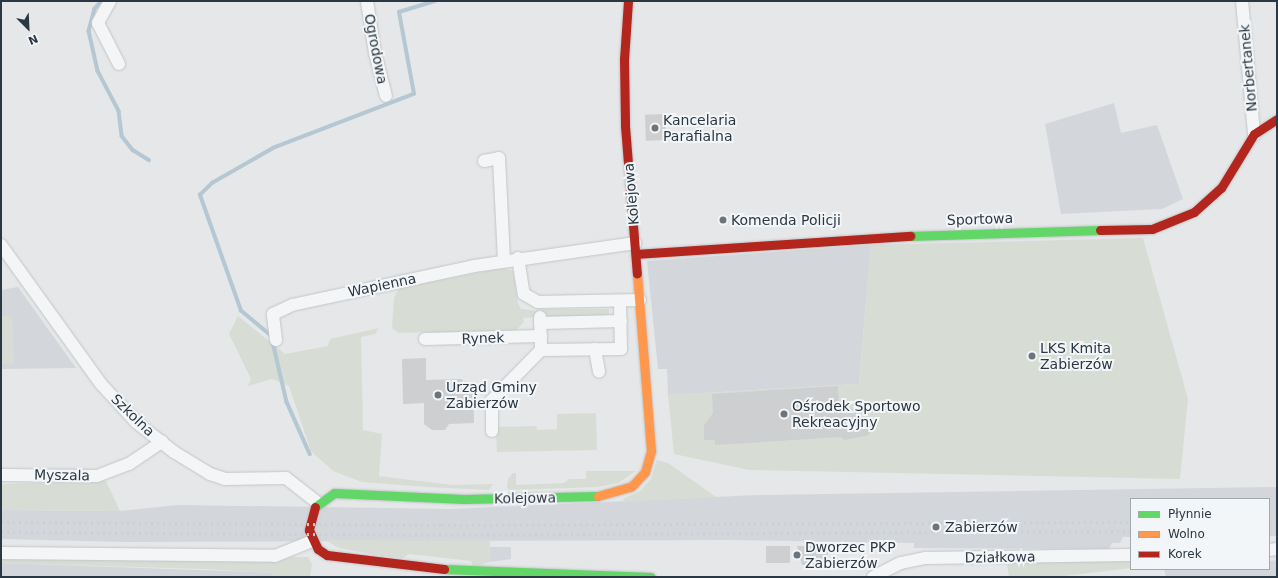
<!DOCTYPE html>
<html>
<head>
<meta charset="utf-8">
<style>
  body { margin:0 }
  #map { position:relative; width:1278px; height:578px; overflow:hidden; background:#e5e7e9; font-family:"DejaVu Sans",sans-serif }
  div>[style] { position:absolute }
  .built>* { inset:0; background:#d3d7dc }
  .green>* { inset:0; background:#d7ddd5; transform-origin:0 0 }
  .stream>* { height:3.5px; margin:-1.75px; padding:0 1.75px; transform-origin:1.75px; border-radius:1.75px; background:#b5c7d3 }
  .building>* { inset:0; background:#cdcfd1; transform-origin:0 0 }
  .roads { filter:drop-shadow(0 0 1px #c3c5c7) drop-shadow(0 0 1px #c3c5c7) }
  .street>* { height:12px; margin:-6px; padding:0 6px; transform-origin:6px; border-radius:6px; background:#f4f5f6 }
  .fast>* { height:9px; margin:-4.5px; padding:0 4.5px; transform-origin:4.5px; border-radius:4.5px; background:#63d668 }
  .slow>* { height:9px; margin:-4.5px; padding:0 4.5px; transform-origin:4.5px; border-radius:4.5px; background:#ff974d }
  .jam>* { height:9px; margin:-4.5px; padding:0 4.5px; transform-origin:4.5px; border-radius:4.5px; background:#b3261e }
  .rail>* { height:3px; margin-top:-1.5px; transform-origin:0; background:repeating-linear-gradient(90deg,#cecfd1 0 2px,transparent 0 6px) }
  .dots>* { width:11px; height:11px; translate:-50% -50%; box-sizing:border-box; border:2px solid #f3f6f8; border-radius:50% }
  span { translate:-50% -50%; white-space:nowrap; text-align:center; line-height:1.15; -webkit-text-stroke:4px #f3f6f8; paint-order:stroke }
  .street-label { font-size:14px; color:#2b3742 }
  .poi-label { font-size:14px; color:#2b3742 }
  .left { translate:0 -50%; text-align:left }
  .frame { position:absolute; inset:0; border:2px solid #2b3742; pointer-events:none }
  .legend { position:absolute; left:1130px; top:498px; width:140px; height:72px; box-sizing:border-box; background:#f3f6f8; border:1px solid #a3aaaf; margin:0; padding:5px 7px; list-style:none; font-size:12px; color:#2b3742 }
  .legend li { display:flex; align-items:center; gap:8px; height:20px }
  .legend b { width:20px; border:1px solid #a3aaaf }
  .north { position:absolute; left:8px; top:8px; width:40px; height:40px; -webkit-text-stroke:3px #f3f6f8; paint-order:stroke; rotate:156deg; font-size:11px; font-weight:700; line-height:16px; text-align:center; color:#2b3742 }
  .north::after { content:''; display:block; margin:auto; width:14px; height:18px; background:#2b3742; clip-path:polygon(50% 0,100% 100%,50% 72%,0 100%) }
</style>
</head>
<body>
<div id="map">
  <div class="built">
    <i style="clip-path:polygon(1114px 103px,1121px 133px,1157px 125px,1183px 199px,1162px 209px,1061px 214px,1045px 124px)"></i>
    <i style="clip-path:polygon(871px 245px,859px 384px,668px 395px,667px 369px,658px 369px,647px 261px)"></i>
    <i style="clip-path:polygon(18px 287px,76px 368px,1px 369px,1px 290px)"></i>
    <i style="clip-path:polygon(1277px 487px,1277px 536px,1269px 536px,1269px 499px,1131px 499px,1131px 537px,1123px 537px,1120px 543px,1112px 543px,1109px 549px,914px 548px,914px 543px,727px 540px,126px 542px,1px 539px,1px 510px,120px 511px,178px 505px,452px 509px,757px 495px)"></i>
    <i style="clip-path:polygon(490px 547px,511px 547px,511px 559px,489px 562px)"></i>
    <i style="clip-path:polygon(1277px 560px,1277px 577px,1166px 577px,1164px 569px,1269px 569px,1269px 561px)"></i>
    <i style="clip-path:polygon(1px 563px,259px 572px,272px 573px,275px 577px,1px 577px)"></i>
  </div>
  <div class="green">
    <i style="clip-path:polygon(1143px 238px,1188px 399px,1180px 479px,749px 470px,674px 454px,668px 395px,859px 384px,871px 245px)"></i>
    <i style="clip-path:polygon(503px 268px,513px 271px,518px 303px,521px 309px,538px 311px,538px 317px,523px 318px,524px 322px,513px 333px,429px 336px,429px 332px,399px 333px,392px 328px,394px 298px,399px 288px)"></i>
    <i style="left:609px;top:309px;width:7px;height:67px;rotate:90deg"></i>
    <i style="clip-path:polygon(1px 316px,12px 316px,14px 363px,1px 364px)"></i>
    <i style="clip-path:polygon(238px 316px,285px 354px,328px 346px,330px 339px,379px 328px,375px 334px,361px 337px,363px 430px,382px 434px,379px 476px,452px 485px,493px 484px,489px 490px,427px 487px,362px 482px,333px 471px,311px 451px,289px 386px,272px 379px,248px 386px,251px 379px,229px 334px)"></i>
    <i style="clip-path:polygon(596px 413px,597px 450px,497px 452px,496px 427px,536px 426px,537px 430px,557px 429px,557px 414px)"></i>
    <i style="clip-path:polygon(657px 460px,668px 463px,716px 497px,624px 502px,623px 499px,640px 491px,651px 479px)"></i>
    <i style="clip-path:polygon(586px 471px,636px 471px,618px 483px,598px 487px,509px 490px,507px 487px,508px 479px,513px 473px,516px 473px,516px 485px,564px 483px,569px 479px,586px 479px)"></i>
    <i style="clip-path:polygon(106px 481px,120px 511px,1px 510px,1px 484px)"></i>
    <i style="clip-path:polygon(325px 540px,490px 541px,489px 562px,473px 567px,471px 561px,454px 559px,409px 554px,403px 558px,376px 555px,339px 548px)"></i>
    <i style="clip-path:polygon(290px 557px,308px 557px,312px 564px,310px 577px,275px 577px,272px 573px,203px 569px,1px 563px,1px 559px,280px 561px)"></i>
    <i style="clip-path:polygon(1131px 559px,1131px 568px,1056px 577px,1009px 577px,1007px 563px)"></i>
  </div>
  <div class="stream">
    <i style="left:102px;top:1px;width:11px;rotate:131deg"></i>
    <i style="left:95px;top:9px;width:23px;rotate:105deg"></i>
    <i style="left:89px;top:31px;width:41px;rotate:77.3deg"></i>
    <i style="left:98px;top:71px;width:45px;rotate:62.3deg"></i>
    <i style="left:119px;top:111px;width:25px;rotate:83deg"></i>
    <i style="left:122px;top:136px;width:18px;rotate:52deg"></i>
    <i style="left:133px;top:150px;width:19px;rotate:32deg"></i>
    <i style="left:271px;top:336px;width:39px;rotate:-140deg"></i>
    <i style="left:241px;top:311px;width:123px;rotate:-109.5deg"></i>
    <i style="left:200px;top:195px;width:17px;rotate:-45deg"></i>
    <i style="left:212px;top:183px;width:70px;rotate:-29.8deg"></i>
    <i style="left:273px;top:148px;width:151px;rotate:-21deg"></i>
    <i style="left:414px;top:94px;width:83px;rotate:-100.4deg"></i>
    <i style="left:399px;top:12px;width:37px;rotate:-17deg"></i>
    <i style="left:273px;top:342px;width:62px;rotate:76.9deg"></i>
    <i style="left:287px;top:402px;width:57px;rotate:66.1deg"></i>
  </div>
  <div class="building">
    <i style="left:665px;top:114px;width:26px;height:20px;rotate:88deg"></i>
    <i style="clip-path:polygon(426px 358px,426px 380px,461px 379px,473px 387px,474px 423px,449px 424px,445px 430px,432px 430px,424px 424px,424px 403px,403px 404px,402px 359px)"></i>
    <i style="clip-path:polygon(838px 386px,839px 409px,856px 408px,856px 419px,868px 419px,869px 435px,844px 440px,841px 437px,715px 445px,715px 440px,704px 440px,704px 425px,713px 413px,712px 394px)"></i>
    <i style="left:766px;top:546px;width:24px;height:17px"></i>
    <i style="clip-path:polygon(797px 546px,828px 546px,828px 563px,802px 565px)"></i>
  </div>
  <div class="roads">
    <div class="street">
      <i style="left:110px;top:1px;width:25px;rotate:119deg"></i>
      <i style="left:98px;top:23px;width:46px;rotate:62.9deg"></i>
      <i style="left:367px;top:1px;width:53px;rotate:81.3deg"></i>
      <i style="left:375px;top:53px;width:44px;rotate:75.7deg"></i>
      <i style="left:1242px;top:1px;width:134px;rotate:84.8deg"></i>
      <i style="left:484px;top:161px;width:15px;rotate:-11deg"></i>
      <i style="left:499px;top:158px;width:103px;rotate:87.2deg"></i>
      <i style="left:1px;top:245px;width:171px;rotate:54.3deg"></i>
      <i style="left:101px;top:384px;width:52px;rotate:47.4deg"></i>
      <i style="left:136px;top:422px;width:48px;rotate:38.3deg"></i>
      <i style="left:174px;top:452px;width:42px;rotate:31.4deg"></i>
      <i style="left:210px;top:474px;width:16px;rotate:18deg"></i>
      <i style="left:225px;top:479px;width:61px;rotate:-0.9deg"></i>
      <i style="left:286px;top:478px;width:41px;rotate:38deg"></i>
      <i style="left:518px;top:258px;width:36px;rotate:81deg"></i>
      <i style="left:524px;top:294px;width:16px;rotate:30deg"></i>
      <i style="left:538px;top:302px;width:102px;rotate:-1.1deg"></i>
      <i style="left:540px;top:317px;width:33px;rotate:88deg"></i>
      <i style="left:541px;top:350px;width:80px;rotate:-0.7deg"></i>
      <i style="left:621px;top:349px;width:43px;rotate:-91.3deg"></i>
      <i style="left:540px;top:323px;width:81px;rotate:-1.4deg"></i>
      <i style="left:425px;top:339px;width:116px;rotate:-1.5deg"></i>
      <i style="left:276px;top:340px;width:26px;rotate:-97deg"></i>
      <i style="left:273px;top:314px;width:21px;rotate:-25deg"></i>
      <i style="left:292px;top:305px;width:186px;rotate:-12.1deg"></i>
      <i style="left:474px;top:266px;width:163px;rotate:-8.1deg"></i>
      <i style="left:595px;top:349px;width:23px;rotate:80deg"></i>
      <i style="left:492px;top:431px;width:31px;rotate:-90deg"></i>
      <i style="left:492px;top:400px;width:70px;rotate:-45.6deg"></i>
      <i style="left:1px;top:475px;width:96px;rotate:0.6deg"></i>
      <i style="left:97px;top:476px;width:34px;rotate:-21deg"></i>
      <i style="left:129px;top:464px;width:40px;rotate:-34deg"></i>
      <i style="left:1269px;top:550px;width:8px;rotate:-7deg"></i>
      <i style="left:1px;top:553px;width:274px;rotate:0.6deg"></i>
      <i style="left:275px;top:556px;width:40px;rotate:-22deg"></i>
      <i style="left:873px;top:577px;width:31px;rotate:-27deg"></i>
      <i style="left:901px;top:563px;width:25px;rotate:-12deg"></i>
      <i style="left:925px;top:558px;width:206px;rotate:-0.8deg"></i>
    </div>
    <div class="fast">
      <i style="left:910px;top:236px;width:190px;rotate:-1.8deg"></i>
      <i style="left:315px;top:507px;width:24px;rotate:-36deg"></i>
      <i style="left:334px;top:493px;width:130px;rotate:2.6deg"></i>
      <i style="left:464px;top:499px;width:134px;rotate:-1.3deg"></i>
      <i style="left:444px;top:569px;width:207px;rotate:2.2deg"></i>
    </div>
    <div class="slow">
      <i style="left:598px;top:496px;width:35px;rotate:-16deg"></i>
      <i style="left:632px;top:486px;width:19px;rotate:-47deg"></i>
      <i style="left:645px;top:472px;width:22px;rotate:-74deg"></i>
      <i style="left:651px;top:451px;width:178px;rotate:-94.5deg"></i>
    </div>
    <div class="jam">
      <i style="left:628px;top:1px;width:58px;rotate:93.9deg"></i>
      <i style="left:624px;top:59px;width:67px;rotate:89.1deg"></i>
      <i style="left:625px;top:126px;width:148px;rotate:85.4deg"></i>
      <i style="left:1100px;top:230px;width:52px;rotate:-1.1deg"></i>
      <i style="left:1152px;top:229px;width:45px;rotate:-22deg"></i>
      <i style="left:1194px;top:212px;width:36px;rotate:-42deg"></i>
      <i style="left:1221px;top:188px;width:63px;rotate:-58.6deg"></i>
      <i style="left:1254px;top:134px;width:27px;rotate:-33deg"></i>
      <i style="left:636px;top:254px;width:275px;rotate:-3.8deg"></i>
      <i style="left:315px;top:507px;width:24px;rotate:105deg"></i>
      <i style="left:309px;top:530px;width:21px;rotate:65deg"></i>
      <i style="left:318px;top:549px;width:11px;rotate:34deg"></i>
      <i style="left:327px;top:555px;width:118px;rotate:6.8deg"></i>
    </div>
  </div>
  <div class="rail">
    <i style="left:1px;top:522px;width:441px;rotate:0.4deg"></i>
    <i style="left:442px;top:525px;width:689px;rotate:-0.25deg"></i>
    <i style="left:1269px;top:522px;width:8px"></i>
    <i style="left:1269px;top:530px;width:8px"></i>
    <i style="left:1px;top:532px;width:408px;rotate:0.4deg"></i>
    <i style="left:409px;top:535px;width:722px;rotate:-0.32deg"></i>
  </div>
  <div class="dots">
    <i style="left:655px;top:128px;background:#6c757c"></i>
    <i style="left:723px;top:220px;background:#6c757c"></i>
    <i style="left:1032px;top:356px;background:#6c757c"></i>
    <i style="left:438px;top:395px;background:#6c757c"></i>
    <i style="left:784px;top:414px;background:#6c757c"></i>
    <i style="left:936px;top:527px;background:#6c757c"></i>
    <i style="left:797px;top:555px;background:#6c757c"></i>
  </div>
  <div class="street-label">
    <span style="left:376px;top:49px;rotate:79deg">Ogrodowa</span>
    <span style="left:1248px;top:68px;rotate:-95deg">Norbertanek</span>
    <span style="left:631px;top:194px;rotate:-95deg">Kolejowa</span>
    <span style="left:980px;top:219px;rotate:-2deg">Sportowa</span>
    <span style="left:382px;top:285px;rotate:-12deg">Wapienna</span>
    <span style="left:483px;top:338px;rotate:-2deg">Rynek</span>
    <span style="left:133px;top:415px;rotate:44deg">Szkolna</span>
    <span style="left:62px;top:475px;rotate:1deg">Myszala</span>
    <span style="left:525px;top:498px;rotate:-1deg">Kolejowa</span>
    <span style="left:1000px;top:557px;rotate:-1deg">Działkowa</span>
  </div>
  <div class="poi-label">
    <span class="left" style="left:663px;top:128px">Kancelaria<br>Parafialna</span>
    <span class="left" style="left:731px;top:220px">Komenda Policji</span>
    <span class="left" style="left:1040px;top:356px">LKS Kmita<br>Zabierzów</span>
    <span class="left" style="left:446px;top:395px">Urząd Gminy<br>Zabierzów</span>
    <span class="left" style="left:792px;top:414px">Ośrodek Sportowo<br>Rekreacyjny</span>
    <span class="left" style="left:945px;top:527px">Zabierzów</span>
    <span class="left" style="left:805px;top:555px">Dworzec PKP<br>Zabierzów</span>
  </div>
  <div class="frame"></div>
  <ul class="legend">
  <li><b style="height:5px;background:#63d668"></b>Płynnie</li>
  <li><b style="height:5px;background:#ff974d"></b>Wolno</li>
  <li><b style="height:5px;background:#b3261e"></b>Korek</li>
  </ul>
  <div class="north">N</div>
</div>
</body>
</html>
